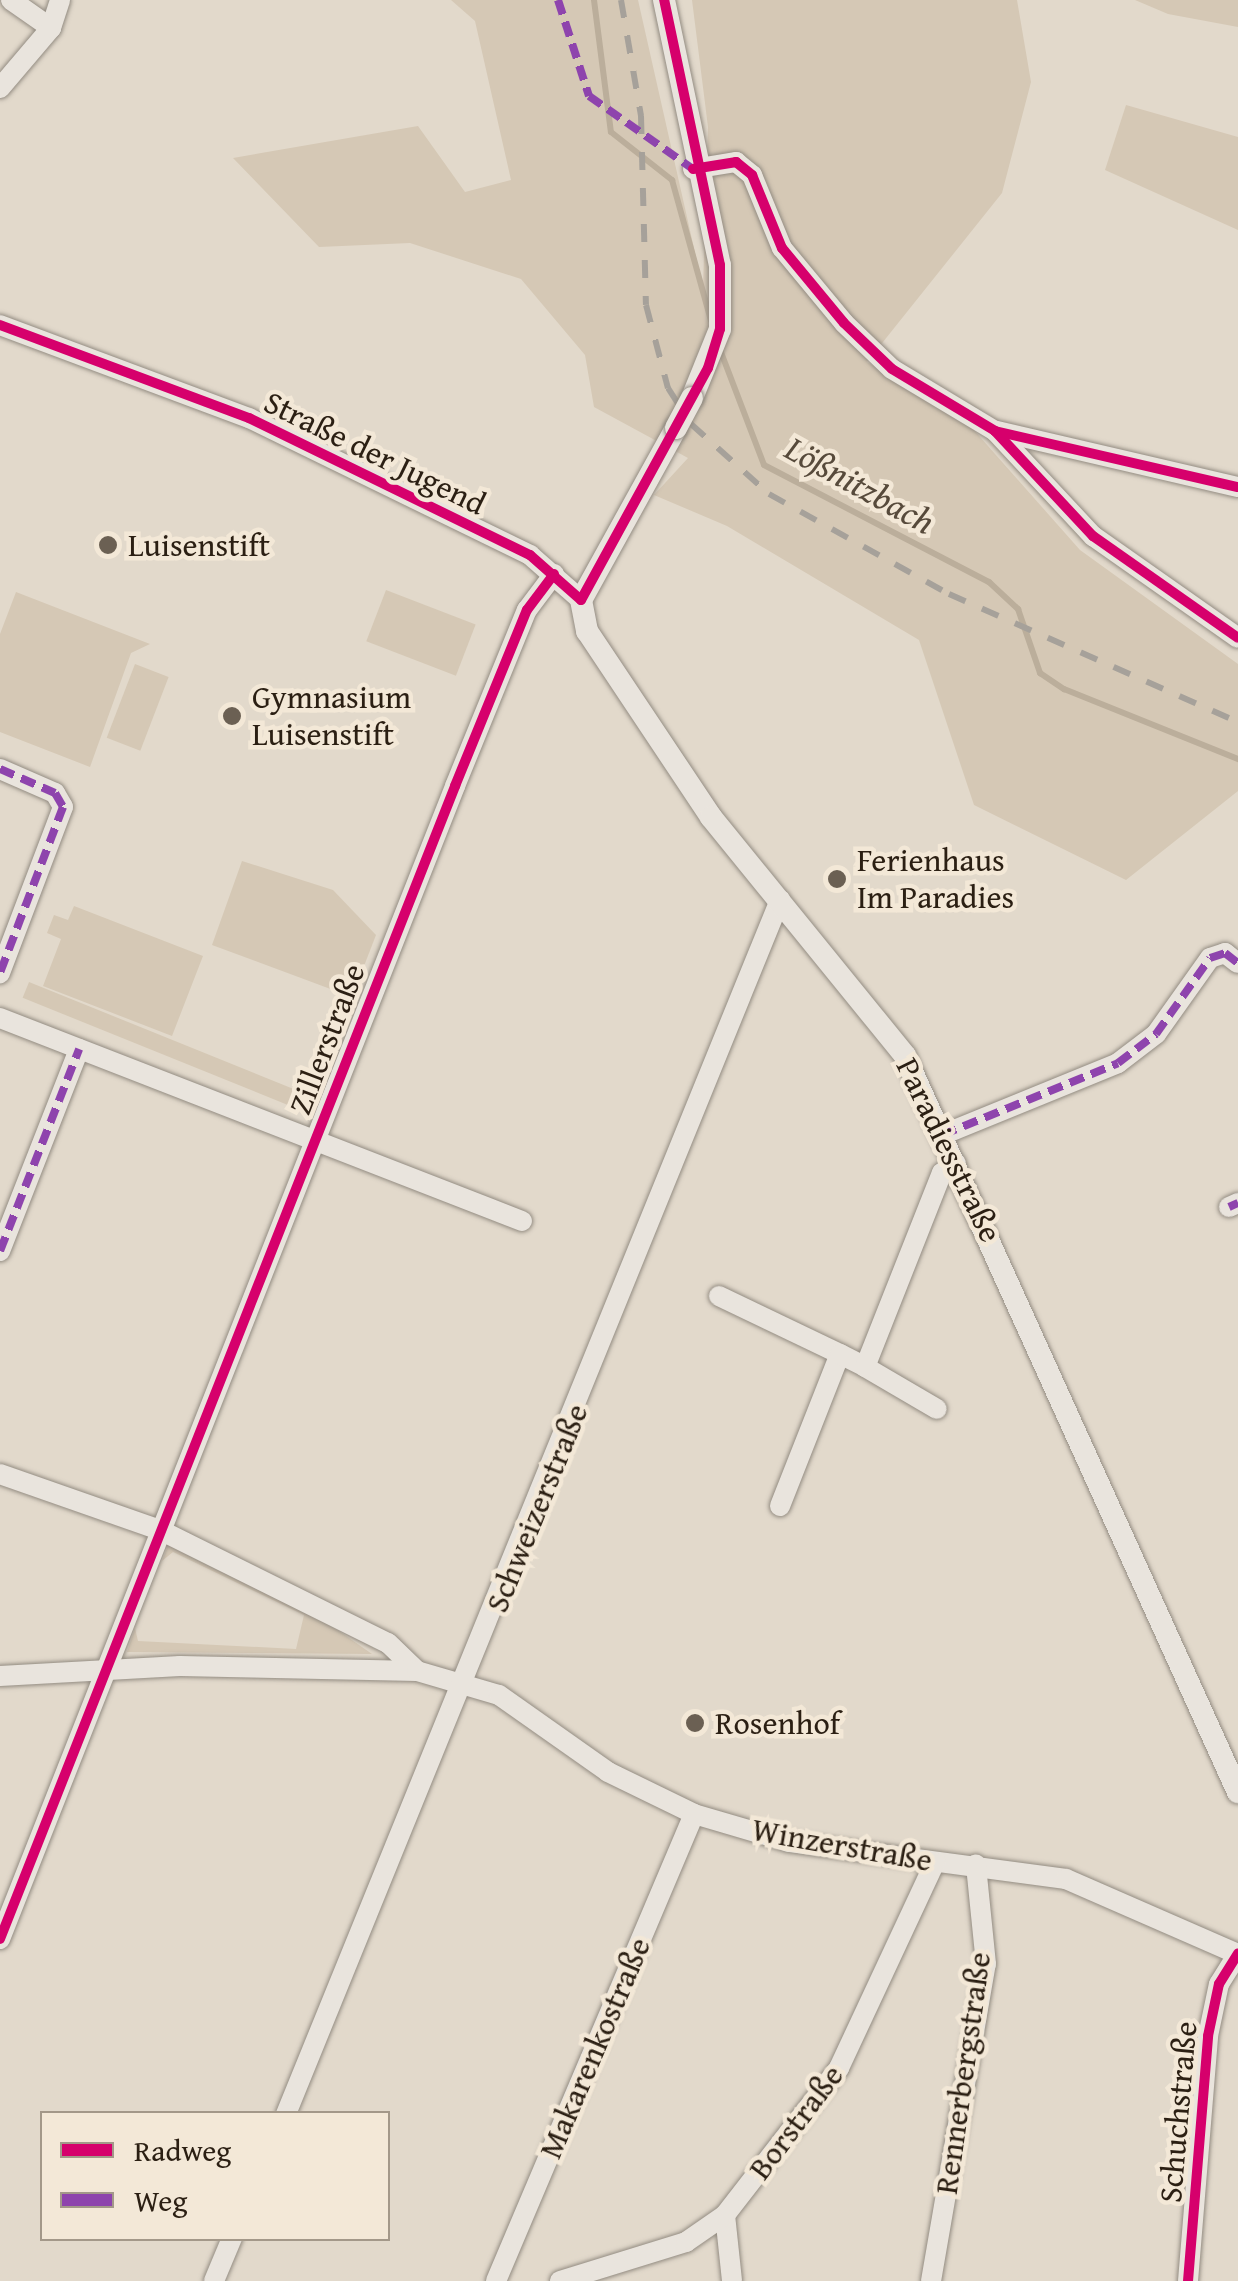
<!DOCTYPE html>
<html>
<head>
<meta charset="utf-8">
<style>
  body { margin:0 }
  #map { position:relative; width:1238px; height:2281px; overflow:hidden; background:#e2d9cb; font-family:"Gentium Book Plus",serif }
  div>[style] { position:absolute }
  .green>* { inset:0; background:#d5c8b5; transform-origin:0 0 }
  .stream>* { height:6px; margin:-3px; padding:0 3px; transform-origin:3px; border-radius:3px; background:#bbae9b }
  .roads { filter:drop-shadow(0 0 2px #938c82) drop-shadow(0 0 2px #938c82) }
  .minor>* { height:20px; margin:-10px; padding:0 10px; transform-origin:10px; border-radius:10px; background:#e9e4dd }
  .tertiary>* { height:22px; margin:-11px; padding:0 11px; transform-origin:11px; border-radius:11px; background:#e9e4dd }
  .rail>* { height:6px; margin-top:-3px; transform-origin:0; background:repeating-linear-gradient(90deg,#a6a19a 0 18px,transparent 0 36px) }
  .bridges { filter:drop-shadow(0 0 2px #938c82) drop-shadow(0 0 2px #938c82) }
  .tertiary-bridge>* { height:22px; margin:-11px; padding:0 11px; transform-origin:11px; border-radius:11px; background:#e9e4dd }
  .quiet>* { height:8px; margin-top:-4px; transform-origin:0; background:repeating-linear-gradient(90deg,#8e44ad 0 15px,transparent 0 23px) }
  .cycleway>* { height:10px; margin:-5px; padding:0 5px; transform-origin:5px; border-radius:5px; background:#d6006c }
  .dots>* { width:28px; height:28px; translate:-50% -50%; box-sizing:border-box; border:5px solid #f3e8d7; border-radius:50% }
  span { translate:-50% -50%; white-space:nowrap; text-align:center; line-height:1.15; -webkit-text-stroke:9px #f3e8d7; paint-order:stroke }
  .street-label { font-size:32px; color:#2b1f13 }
  .poi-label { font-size:32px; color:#2b1f13 }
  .left { translate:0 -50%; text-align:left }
  .water-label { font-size:35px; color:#574a3b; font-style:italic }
  .legend { position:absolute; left:40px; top:2111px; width:350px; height:130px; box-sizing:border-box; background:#f3e8d7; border:2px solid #a39889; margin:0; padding:12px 18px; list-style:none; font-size:30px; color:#2b1f13 }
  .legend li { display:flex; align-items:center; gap:20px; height:50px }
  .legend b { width:50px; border:2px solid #a39889 }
</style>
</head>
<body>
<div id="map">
  <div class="green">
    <i style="clip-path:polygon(451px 0,638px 0,703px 288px,708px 127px,692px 0,1017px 0,1031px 82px,1002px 193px,867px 362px,973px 429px,1080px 550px,1238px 664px,1238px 791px,1126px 880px,974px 805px,919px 640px,727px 526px,654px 495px,688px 458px,594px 407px,585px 355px,521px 279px,410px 243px,319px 247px,233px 158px,418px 126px,465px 192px,511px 180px,475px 21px)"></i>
    <i style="clip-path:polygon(1135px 0,1238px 0,1238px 27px,1168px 14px)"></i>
    <i style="clip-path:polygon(1126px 105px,1238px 137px,1238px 230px,1105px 170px)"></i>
    <i style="left:386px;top:590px;width:96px;height:55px;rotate:21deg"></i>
    <i style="clip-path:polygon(16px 592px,150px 644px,131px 653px,90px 767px,0 732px,0 634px)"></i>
    <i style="left:135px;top:664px;width:36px;height:79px;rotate:21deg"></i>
    <i style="clip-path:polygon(242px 861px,333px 890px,376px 935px,352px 997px,212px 945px)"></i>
    <i style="clip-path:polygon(74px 906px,203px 956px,172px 1036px,43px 986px,61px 939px,47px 933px,54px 915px,68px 920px)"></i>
    <i style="left:29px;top:982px;width:302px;height:17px;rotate:22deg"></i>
    <i style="clip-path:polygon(169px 1543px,316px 1615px,372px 1654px,127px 1652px,135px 1628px,138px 1641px,296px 1649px,304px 1615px,173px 1552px,162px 1561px)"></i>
  </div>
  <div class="stream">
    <i style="left:594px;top:0;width:133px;rotate:82.7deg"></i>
    <i style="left:611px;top:132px;width:78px;rotate:38.2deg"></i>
    <i style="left:672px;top:180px;width:146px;rotate:74.5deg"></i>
    <i style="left:719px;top:347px;width:126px;rotate:69.1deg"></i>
    <i style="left:764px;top:465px;width:254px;rotate:27.5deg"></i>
    <i style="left:989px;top:582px;width:40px;rotate:43deg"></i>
    <i style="left:1018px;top:609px;width:68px;rotate:71deg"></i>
    <i style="left:1040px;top:673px;width:29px;rotate:34deg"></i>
    <i style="left:1064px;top:689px;width:188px;rotate:21.9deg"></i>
  </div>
  <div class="roads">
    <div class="minor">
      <i style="left:11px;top:0;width:49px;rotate:35deg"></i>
      <i style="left:0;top:88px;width:79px;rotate:-49.6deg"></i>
      <i style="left:51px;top:28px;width:29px;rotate:-72deg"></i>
      <i style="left:693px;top:169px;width:44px;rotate:-9.2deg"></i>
      <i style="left:736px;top:162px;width:21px;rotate:39deg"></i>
      <i style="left:752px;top:175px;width:79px;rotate:67.7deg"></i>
      <i style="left:782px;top:248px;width:97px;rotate:50.4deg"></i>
      <i style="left:844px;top:323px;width:66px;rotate:43.8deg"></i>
      <i style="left:892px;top:369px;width:120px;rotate:31deg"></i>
      <i style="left:995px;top:431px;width:144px;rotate:47deg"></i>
      <i style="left:1093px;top:536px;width:177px;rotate:35.1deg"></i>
      <i style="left:0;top:325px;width:266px;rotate:20.5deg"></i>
      <i style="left:249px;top:418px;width:313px;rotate:26deg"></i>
      <i style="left:530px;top:555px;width:68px;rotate:41.4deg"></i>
      <i style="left:997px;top:431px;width:247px;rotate:13.1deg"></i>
      <i style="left:0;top:769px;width:60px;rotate:23.6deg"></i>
      <i style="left:55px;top:793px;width:16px;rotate:60deg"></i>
      <i style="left:63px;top:807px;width:178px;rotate:110.8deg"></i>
      <i style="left:0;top:1018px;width:560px;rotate:21.25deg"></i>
      <i style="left:942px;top:1135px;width:190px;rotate:-22.2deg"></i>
      <i style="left:1118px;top:1063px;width:48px;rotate:-37.3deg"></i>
      <i style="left:1156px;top:1034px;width:93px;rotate:-54.6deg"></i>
      <i style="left:1210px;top:958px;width:16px;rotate:-18deg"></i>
      <i style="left:1225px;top:953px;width:16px;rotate:38deg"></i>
      <i style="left:1229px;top:1207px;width:10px;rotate:-24deg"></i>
      <i style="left:0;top:1251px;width:217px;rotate:-68.6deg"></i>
      <i style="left:719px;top:1296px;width:134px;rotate:25.6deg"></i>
      <i style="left:865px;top:1367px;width:83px;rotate:30.3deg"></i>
      <i style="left:0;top:1474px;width:170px;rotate:19.3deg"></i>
      <i style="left:160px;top:1530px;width:254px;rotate:26.4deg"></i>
      <i style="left:388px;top:1643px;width:40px;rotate:44deg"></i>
      <i style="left:780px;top:1506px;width:163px;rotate:-68.5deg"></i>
      <i style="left:840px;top:1354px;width:28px;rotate:27deg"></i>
      <i style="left:865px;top:1367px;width:209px;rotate:-68.4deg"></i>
      <i style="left:942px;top:1173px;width:17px;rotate:-36deg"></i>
      <i style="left:0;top:1676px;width:180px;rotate:-3.2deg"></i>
      <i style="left:180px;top:1666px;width:237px;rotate:1.2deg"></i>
      <i style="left:417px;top:1671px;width:85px;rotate:16.3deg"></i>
      <i style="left:499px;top:1695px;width:133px;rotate:35.2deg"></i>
      <i style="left:608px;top:1772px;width:96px;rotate:26deg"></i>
      <i style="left:694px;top:1814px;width:99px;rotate:16.4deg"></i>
      <i style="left:789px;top:1842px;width:279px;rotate:7.6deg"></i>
      <i style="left:1066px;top:1879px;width:188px;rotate:23.6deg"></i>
      <i style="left:0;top:1939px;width:1240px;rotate:-68.46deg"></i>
      <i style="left:455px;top:786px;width:190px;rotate:-67.8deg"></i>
      <i style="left:527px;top:610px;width:45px;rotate:-53.1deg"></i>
      <i style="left:286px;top:2114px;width:1311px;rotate:-67.86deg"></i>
      <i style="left:725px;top:2215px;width:66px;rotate:83.9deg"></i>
      <i style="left:214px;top:2281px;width:47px;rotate:-67.3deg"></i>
      <i style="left:496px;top:2281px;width:507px;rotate:-67.02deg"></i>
      <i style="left:560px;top:2281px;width:132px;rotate:-17.2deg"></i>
      <i style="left:686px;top:2242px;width:47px;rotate:-34.7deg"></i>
      <i style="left:725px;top:2215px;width:186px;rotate:-52.2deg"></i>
      <i style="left:839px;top:2068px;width:227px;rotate:-65deg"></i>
      <i style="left:931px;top:2281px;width:322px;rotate:-80.2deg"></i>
      <i style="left:986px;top:1964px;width:100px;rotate:-95.8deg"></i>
      <i style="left:1188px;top:2281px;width:246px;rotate:-85.3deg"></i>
      <i style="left:1208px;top:2036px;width:53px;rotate:-78.1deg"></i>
      <i style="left:1219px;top:1984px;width:36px;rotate:-58deg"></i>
    </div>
    <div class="tertiary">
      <i style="left:664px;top:0;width:271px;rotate:78.1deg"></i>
      <i style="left:720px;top:265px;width:64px;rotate:90deg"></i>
      <i style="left:720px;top:329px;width:74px;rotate:112.1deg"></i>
      <i style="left:676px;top:428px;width:196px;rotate:118.9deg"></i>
      <i style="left:581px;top:600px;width:32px;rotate:79deg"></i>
      <i style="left:587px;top:631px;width:224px;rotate:56.3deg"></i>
      <i style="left:711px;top:817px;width:308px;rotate:50.9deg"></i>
      <i style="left:905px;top:1056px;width:808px;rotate:65.66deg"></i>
    </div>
  </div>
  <div class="rail">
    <i style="left:621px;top:0;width:118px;rotate:80.2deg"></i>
    <i style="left:641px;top:116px;width:189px;rotate:88.5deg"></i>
    <i style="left:646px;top:305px;width:86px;rotate:75.2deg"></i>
    <i style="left:668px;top:388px;width:43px;rotate:57.4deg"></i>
    <i style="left:691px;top:424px;width:105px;rotate:41.9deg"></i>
    <i style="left:769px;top:494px;width:206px;rotate:29.1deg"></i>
    <i style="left:949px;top:594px;width:316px;rotate:23.9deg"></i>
  </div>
  <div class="bridges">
    <div class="tertiary-bridge">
      <i style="left:676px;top:428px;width:34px;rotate:-62deg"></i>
    </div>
  </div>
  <div class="quiet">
    <i style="left:558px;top:0;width:101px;rotate:72.1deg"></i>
    <i style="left:589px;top:96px;width:127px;rotate:35.1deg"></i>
    <i style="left:0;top:769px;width:60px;rotate:23.6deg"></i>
    <i style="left:55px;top:793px;width:16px;rotate:60deg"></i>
    <i style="left:63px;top:807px;width:178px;rotate:110.8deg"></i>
    <i style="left:942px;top:1135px;width:190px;rotate:-22.2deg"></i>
    <i style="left:1118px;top:1063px;width:48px;rotate:-37.3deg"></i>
    <i style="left:1156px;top:1034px;width:93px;rotate:-54.6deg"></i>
    <i style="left:1210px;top:958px;width:16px;rotate:-18deg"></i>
    <i style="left:1225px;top:953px;width:16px;rotate:38deg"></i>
    <i style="left:1229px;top:1207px;width:10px;rotate:-24deg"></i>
    <i style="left:0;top:1251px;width:217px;rotate:-68.6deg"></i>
  </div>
  <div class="cycleway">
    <i style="left:693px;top:169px;width:44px;rotate:-9.2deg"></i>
    <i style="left:736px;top:162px;width:21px;rotate:39deg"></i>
    <i style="left:752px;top:175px;width:79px;rotate:67.7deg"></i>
    <i style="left:782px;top:248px;width:97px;rotate:50.4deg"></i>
    <i style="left:844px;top:323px;width:66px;rotate:43.8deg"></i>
    <i style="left:892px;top:369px;width:120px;rotate:31deg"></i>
    <i style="left:995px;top:431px;width:144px;rotate:47deg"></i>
    <i style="left:1093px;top:536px;width:177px;rotate:35.1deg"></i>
    <i style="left:0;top:325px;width:266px;rotate:20.5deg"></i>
    <i style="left:249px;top:418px;width:313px;rotate:26deg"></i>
    <i style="left:530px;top:555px;width:68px;rotate:41.4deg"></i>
    <i style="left:581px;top:600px;width:264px;rotate:-61.3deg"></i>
    <i style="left:708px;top:368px;width:41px;rotate:-72.9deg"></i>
    <i style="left:720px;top:329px;width:64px;rotate:-90deg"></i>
    <i style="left:720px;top:265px;width:271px;rotate:-101.9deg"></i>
    <i style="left:995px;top:431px;width:249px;rotate:13deg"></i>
    <i style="left:0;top:1939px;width:1240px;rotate:-68.46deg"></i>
    <i style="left:455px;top:786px;width:190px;rotate:-67.8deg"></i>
    <i style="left:527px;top:610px;width:45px;rotate:-53.1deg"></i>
    <i style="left:1188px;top:2281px;width:246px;rotate:-85.3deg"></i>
    <i style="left:1208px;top:2036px;width:53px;rotate:-78.1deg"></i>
    <i style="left:1219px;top:1984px;width:36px;rotate:-58deg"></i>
  </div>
  <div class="dots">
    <i style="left:108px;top:545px;background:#6b6053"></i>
    <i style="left:232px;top:716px;background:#6b6053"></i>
    <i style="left:837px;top:879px;background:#6b6053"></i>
    <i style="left:695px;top:1723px;background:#6b6053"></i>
  </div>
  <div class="street-label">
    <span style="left:375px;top:453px;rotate:26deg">Straße der Jugend</span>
    <span style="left:327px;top:1039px;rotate:-69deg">Zillerstraße</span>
    <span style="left:949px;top:1150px;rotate:64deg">Paradiesstraße</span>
    <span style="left:537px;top:1508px;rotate:-68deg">Schweizerstraße</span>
    <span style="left:842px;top:1845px;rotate:10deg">Winzerstraße</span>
    <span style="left:595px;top:2048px;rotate:-67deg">Makarenkostraße</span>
    <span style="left:963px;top:2073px;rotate:-82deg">Rennerbergstraße</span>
    <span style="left:1178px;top:2112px;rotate:-85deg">Schuchstraße</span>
    <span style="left:796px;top:2122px;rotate:-53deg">Borstraße</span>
  </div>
  <div class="poi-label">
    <span class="left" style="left:128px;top:545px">Luisenstift</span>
    <span class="left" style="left:252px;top:716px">Gymnasium<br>Luisenstift</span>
    <span class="left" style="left:857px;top:879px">Ferienhaus<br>Im Paradies</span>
    <span class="left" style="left:715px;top:1723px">Rosenhof</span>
  </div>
  <div class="water-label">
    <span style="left:860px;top:485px;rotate:29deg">Lößnitzbach</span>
  </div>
  <ul class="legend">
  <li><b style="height:12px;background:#d6006c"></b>Radweg</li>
  <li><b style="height:12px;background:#8e44ad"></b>Weg</li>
  </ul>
</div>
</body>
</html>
